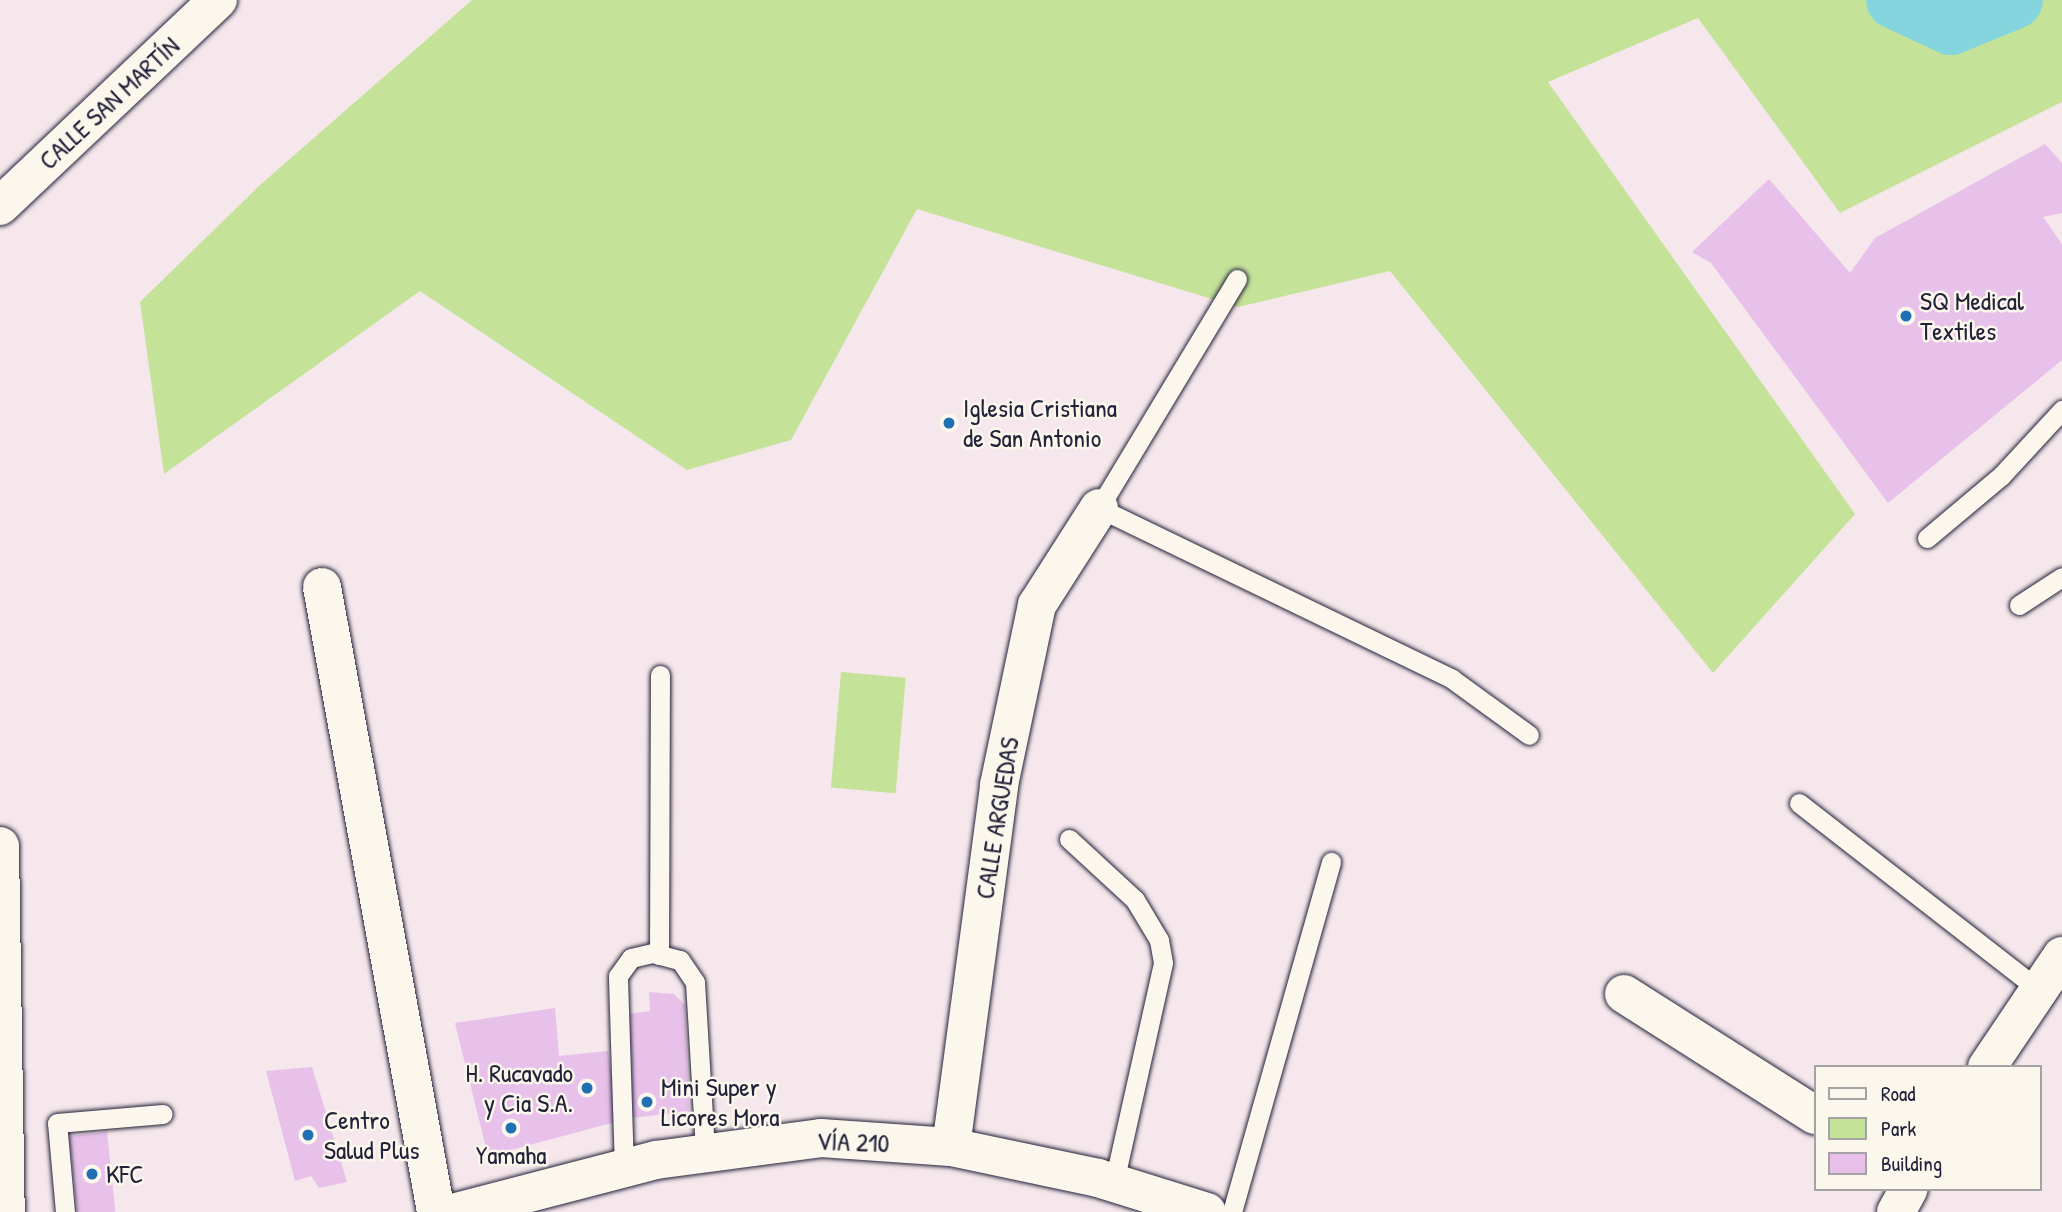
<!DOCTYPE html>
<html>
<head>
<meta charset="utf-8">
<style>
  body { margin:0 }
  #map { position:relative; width:2062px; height:1212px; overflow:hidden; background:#f5e7eb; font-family:"Patrick Hand",sans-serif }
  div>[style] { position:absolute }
  .green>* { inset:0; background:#c5e299; transform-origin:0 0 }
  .river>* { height:58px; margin:-29px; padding:0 29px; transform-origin:29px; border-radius:29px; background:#84d5dd }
  .building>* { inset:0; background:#e8c1ea; transform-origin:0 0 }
  .roads { filter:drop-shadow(0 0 2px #22223b) drop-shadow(0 0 2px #22223b) }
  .lane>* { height:19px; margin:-9.5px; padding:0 9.5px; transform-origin:9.5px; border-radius:9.5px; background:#fbf7ec }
  .street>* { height:38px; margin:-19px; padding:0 19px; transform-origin:19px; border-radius:19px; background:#fbf7ec }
  .secondary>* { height:38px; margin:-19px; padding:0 19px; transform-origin:19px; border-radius:19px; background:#fbf7ec }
  .dots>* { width:19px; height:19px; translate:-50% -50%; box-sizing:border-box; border:4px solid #fbf7ec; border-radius:50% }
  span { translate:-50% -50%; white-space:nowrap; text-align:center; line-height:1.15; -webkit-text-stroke:5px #fbf7ec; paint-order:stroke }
  .street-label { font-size:26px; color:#22223b }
  .poi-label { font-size:26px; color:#22223b }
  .left { translate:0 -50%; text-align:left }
  .right { translate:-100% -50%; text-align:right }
  .legend { position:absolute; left:1814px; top:1065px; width:228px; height:126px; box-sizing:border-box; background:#fbf7ec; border:2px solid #a4a2a5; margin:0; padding:9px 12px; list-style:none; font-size:21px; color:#22223b }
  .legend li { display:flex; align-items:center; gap:14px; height:35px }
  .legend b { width:35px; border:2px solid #a4a2a5 }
</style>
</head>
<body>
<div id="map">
  <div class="green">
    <i style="clip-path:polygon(472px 0,2062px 0,2062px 102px,1840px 213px,1698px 18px,1548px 82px,1855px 514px,1713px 673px,1390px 271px,1238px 307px,917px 209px,791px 440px,687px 470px,420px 291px,164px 474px,140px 302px,260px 185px)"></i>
    <i style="left:841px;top:672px;width:65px;height:116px;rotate:5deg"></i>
  </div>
  <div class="river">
    <i style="left:1895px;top:0;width:62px;rotate:24.9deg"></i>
    <i style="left:1951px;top:26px;width:68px;rotate:-22.4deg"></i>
  </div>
  <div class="building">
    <i style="clip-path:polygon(2045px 144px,2062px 163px,2062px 213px,2043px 217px,2062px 244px,2062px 360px,1888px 503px,1711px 263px,1692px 252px,1769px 179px,1850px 273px,1875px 238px)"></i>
    <i style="clip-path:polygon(649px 992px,674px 994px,685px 1005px,689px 1111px,632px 1118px,620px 1015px,650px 1011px)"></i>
    <i style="clip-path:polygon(555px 1008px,559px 1056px,608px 1051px,619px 1121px,488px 1156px,455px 1023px)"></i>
    <i style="clip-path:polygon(312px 1067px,347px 1182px,319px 1188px,311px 1176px,295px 1181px,266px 1071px)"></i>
    <i style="left:107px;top:1132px;width:80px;height:38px;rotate:84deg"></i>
  </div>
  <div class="roads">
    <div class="lane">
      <i style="left:1237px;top:279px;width:267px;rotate:121.1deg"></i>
      <i style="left:1099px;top:508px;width:392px;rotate:25.8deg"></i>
      <i style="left:1452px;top:679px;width:95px;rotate:36deg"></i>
      <i style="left:1927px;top:538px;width:97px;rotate:-40deg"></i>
      <i style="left:2001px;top:476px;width:90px;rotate:-47.3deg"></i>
      <i style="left:2019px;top:605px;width:51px;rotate:-33.1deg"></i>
      <i style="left:1799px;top:803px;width:303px;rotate:37.9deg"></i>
      <i style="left:1069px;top:839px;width:90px;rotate:42.7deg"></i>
      <i style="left:1135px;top:900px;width:47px;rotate:59deg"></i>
      <i style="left:1159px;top:940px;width:23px;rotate:80deg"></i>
      <i style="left:1163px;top:963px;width:225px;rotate:102.6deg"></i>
      <i style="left:659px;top:955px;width:280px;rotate:-89.8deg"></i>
      <i style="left:624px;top:1169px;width:193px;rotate:-91.8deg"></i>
      <i style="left:618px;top:976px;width:22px;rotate:-54deg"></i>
      <i style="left:631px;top:958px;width:23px;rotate:-13deg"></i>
      <i style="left:653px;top:953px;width:28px;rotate:15deg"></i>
      <i style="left:680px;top:960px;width:27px;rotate:56deg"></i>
      <i style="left:695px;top:982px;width:170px;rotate:86.6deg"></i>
      <i style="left:65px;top:1212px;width:89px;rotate:-95.1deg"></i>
      <i style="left:57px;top:1123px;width:106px;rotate:-4.9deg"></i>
      <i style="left:1232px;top:1212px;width:364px;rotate:-74.2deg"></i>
    </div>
    <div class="street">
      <i style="left:0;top:206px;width:300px;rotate:-43.4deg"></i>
      <i style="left:322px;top:587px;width:635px;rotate:79.66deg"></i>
      <i style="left:0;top:846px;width:366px;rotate:89.1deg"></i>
      <i style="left:1624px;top:994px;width:226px;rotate:32.4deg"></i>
      <i style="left:1987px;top:1067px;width:134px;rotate:-56deg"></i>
      <i style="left:951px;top:1147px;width:365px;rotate:-82.4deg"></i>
      <i style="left:999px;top:785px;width:184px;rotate:-78.1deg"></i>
      <i style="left:1037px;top:605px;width:115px;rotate:-57.4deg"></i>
      <i style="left:1896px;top:1212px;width:26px;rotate:-61deg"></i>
    </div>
    <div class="secondary">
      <i style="left:456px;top:1212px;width:207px;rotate:-14.6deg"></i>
      <i style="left:656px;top:1160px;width:166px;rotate:-7.6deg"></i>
      <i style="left:821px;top:1138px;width:130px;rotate:4deg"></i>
      <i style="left:951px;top:1147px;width:150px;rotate:11.9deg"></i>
      <i style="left:1098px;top:1178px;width:114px;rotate:17.3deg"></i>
    </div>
  </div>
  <div class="dots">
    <i style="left:1906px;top:316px;background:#1f6fb2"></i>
    <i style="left:949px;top:423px;background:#1f6fb2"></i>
    <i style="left:587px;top:1088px;background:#1f6fb2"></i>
    <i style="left:647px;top:1102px;background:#1f6fb2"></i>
    <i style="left:511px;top:1128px;background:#1f6fb2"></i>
    <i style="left:308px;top:1135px;background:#1f6fb2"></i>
    <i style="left:92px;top:1174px;background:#1f6fb2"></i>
  </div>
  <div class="street-label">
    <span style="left:109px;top:103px;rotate:-43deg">CALLE SAN MARTÍN</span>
    <span style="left:997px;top:818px;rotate:-81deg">CALLE ARGUEDAS</span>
    <span style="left:853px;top:1142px;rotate:2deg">VÍA 210</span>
  </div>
  <div class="poi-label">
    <span class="left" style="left:1920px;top:316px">SQ Medical<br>Textiles</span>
    <span class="left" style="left:963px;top:423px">Iglesia Cristiana<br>de San Antonio</span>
    <span class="right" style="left:573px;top:1088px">H. Rucavado<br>y Cia S.A.</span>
    <span class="left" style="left:661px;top:1102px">Mini Super y<br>Licores Mora</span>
    <span class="left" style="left:324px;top:1135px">Centro<br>Salud Plus</span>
    <span style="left:511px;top:1155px">Yamaha</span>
    <span class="left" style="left:106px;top:1174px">KFC</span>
  </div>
  <ul class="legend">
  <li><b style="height:9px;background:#fbf7ec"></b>Road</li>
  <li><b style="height:19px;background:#c5e299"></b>Park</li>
  <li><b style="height:19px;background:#e8c1ea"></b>Building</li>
  </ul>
</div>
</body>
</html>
